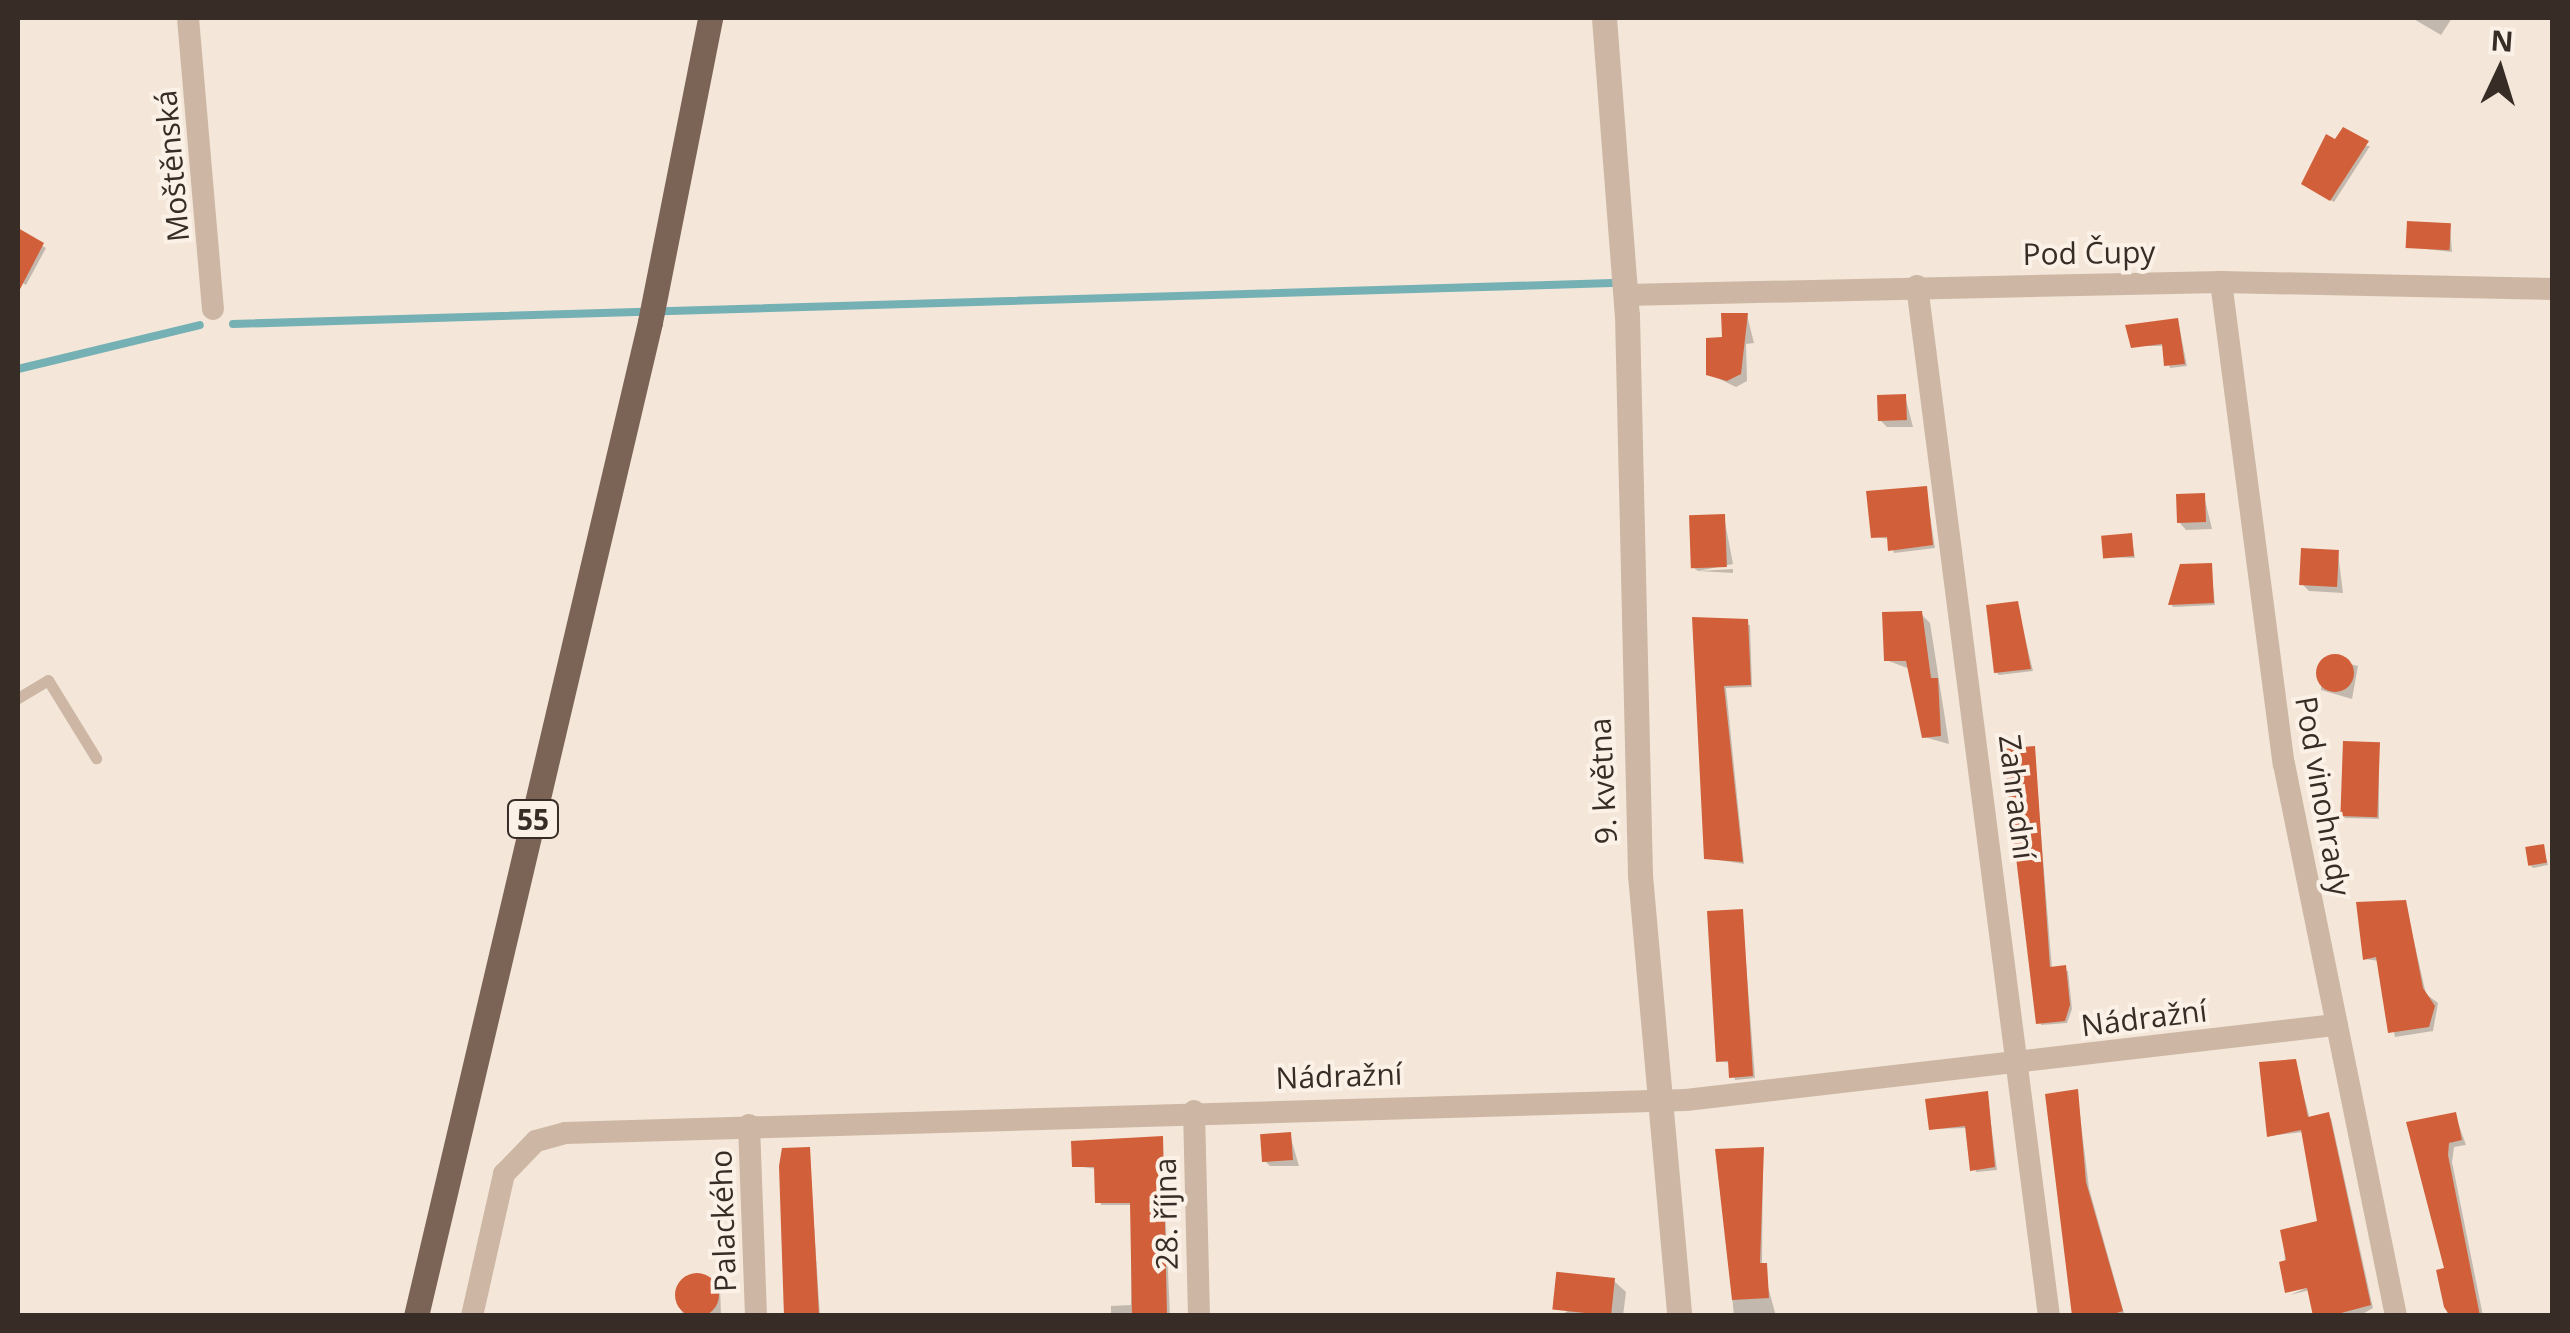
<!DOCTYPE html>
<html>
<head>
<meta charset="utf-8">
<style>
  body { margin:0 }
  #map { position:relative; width:2570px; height:1333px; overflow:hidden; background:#f4e7d9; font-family:"Open Sans",sans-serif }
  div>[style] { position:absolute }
  .shadow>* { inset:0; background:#0003 }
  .stream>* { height:8px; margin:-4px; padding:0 4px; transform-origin:4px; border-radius:4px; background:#75b1b4 }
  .building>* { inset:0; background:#d15f39; transform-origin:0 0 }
  .round { border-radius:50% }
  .service>* { height:11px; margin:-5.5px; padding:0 5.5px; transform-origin:5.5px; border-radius:5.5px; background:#cdb7a4 }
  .minor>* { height:22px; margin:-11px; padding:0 11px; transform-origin:11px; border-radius:11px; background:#cdb7a4 }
  .tertiary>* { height:25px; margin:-12.5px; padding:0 12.5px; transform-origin:12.5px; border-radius:12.5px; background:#cdb7a4 }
  .primary>* { height:25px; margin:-12.5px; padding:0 12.5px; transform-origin:12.5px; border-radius:12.5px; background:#7b6356 }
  span { translate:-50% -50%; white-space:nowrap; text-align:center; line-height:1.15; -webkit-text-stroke:8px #fbf1e6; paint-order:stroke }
  .shield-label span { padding:2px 8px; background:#fbf1e6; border:2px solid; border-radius:8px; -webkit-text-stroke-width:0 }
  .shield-label { font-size:28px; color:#382c26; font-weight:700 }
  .street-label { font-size:30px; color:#382c26 }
  .frame { position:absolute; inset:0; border:20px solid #382c26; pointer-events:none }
  .north { position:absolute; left:2450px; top:20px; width:100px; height:100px; -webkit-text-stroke:8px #fbf1e6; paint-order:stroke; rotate:4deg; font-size:28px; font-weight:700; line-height:40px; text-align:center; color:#382c26 }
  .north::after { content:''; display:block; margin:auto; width:35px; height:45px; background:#382c26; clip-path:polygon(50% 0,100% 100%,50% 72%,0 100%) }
</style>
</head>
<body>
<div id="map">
  <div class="shadow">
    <i style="clip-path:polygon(2412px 18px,2452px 18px,2441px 35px)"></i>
    <i style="clip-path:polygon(2336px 143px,2370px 146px,2334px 202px,2307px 186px)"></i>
    <i style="clip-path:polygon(2450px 226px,2452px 252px,2408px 247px)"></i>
    <i style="clip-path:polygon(22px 234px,46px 248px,26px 285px,18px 280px)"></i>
    <i style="clip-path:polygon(1747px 315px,1754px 343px,1746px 344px,1747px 381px,1736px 387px,1709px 374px)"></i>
    <i style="clip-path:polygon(2178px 320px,2187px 366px,2170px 368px,2164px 346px,2133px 346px)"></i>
    <i style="clip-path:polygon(1905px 396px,1913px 427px,1887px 427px,1880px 420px)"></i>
    <i style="clip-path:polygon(1926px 489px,1935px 548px,1894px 553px,1890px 539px,1874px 537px)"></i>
    <i style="clip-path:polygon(2204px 496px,2212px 529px,2186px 530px,2179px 522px)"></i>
    <i style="clip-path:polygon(1724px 517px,1733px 564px,1698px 571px,1694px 568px)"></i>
    <i style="clip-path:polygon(2131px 536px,2135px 558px,2104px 557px)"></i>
    <i style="clip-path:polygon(2338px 553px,2343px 593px,2309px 591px,2302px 584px)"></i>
    <i style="clip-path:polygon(2211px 566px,2215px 605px,2173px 607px,2171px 604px)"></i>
    <i style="clip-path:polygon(1733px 569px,1733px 573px,1698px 571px)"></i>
    <i style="clip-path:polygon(2017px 604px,2033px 671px,1999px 675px,1996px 672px)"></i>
    <i style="clip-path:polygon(1921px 614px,1930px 623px,1949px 744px,1924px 737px,1910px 669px,1886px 660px)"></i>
    <i style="clip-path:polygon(1695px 620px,1750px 625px,1752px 687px,1726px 688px,1744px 864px,1706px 858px)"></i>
    <i style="clip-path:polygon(2324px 657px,2358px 666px,2352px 699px,2321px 690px)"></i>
    <i style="clip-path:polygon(2379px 745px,2379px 819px,2345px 818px,2342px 815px)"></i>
    <i style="clip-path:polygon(2034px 748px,2052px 969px,2068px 971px,2072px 1009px,2067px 1023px,2041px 1025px)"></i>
    <i style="clip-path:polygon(2543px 847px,2548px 865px,2533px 868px,2530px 865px)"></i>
    <i style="clip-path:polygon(2405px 902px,2426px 994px,2438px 1003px,2433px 1031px,2395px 1037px,2379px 961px,2365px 959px)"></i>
    <i style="clip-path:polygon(1742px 911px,1755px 1078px,1735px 1080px,1730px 1063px,1718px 1061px)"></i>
    <i style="clip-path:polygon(2295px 1062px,2310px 1119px,2331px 1118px,2373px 1308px,2359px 1316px,2317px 1316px,2310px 1290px,2290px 1295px,2318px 1283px,2287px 1290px,2283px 1232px,2320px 1225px,2304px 1132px,2269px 1136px)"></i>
    <i style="clip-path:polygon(2077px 1092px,2089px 1188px,2124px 1313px,2075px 1316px)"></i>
    <i style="clip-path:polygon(1987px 1093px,1997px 1170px,1976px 1172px,1968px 1128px,1931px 1129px)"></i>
    <i style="clip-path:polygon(2455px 1114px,2466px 1145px,2454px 1147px,2452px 1162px,2483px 1316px,2448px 1316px,2439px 1272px,2448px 1270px,2409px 1124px)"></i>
    <i style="clip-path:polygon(1290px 1135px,1299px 1166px,1270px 1166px,1263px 1159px)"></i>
    <i style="clip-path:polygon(1162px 1138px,1170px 1316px,1111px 1316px,1111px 1306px,1131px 1305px,1132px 1205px,1101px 1205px,1097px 1169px,1075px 1166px)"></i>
    <i style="clip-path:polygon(809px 1149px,820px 1316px,788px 1316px)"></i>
    <i style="clip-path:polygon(1763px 1150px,1762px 1265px,1776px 1316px,1734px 1316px,1718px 1151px)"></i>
    <i style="clip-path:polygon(685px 1276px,720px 1286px,721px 1316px,682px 1316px)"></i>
    <i style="clip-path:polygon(1614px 1281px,1626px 1292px,1623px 1316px,1560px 1316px)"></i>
  </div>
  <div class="stream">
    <i style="left:233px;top:324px;width:1380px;rotate:-1.7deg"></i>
    <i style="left:18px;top:369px;width:187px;rotate:-13.6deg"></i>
  </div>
  <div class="building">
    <i style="clip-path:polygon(2343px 127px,2369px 141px,2330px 201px,2301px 184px,2326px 134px,2335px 139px)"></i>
    <i style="left:2407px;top:221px;width:44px;height:27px;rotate:3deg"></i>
    <i style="clip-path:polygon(18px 228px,44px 243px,18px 293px)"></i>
    <i style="clip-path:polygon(1721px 313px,1748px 313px,1741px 374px,1727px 381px,1706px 375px,1706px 338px,1722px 337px)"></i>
    <i style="clip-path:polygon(2178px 318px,2185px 364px,2164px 366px,2162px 344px,2131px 348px,2125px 325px)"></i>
    <i style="left:1906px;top:394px;width:26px;height:29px;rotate:88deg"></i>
    <i style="clip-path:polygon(1927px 486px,1933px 545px,1888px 551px,1887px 537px,1871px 538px,1866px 491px)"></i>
    <i style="left:2205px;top:493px;width:29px;height:29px;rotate:88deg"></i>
    <i style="left:1725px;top:514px;width:53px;height:36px;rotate:88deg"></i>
    <i style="left:2132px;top:533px;width:23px;height:31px;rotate:85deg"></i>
    <i style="left:2301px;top:548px;width:38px;height:37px;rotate:3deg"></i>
    <i style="clip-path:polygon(2212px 563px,2214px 603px,2168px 605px,2180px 564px)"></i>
    <i style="clip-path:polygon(2018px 601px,2031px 669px,1994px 673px,1986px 605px)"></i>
    <i style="clip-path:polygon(1922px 611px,1931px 678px,1938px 678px,1941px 736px,1922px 738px,1906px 661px,1884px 661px,1882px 612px)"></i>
    <i style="clip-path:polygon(1692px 617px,1748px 619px,1751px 685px,1724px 686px,1743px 862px,1704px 859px)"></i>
    <i class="round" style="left:2316px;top:654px;width:38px;height:38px"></i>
    <i style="left:2343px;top:741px;width:37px;height:75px;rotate:2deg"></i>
    <i style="clip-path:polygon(2035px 746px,2050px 967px,2066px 965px,2070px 1005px,2065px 1021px,2036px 1024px,2003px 749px)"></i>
    <i style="left:2544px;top:844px;width:19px;height:19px;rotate:81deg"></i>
    <i style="clip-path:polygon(2406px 900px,2423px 988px,2435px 1006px,2429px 1027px,2388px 1033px,2376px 957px,2363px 960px,2356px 902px)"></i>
    <i style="clip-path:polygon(1743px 909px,1753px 1076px,1729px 1078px,1728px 1061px,1716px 1062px,1707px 911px)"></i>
    <i style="clip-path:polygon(2296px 1059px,2308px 1117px,2329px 1112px,2371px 1305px,2330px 1316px,2313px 1316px,2307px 1288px,2285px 1293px,2279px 1262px,2286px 1260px,2280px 1230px,2317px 1221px,2301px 1130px,2267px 1137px,2259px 1062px)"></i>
    <i style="clip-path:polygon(2078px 1089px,2086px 1182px,2123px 1311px,2107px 1316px,2072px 1316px,2045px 1094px)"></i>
    <i style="clip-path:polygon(1988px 1091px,1995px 1167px,1970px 1171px,1965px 1126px,1929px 1130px,1925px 1099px)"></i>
    <i style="clip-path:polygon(2456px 1112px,2462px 1140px,2449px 1143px,2448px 1155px,2480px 1316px,2450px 1316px,2444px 1307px,2436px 1270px,2444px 1268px,2406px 1122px)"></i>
    <i style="left:1291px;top:1132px;width:28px;height:31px;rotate:86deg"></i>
    <i style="clip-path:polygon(1163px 1136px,1167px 1316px,1132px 1316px,1130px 1203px,1095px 1203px,1094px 1167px,1072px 1167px,1071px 1141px)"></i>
    <i style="clip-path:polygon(810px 1147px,819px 1316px,784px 1316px,779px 1166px,782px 1148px)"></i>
    <i style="clip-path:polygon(1764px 1147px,1760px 1263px,1767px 1263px,1769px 1298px,1732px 1300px,1715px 1149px)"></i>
    <i class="round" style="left:675px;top:1273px;width:44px;height:44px"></i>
    <i style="left:1615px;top:1278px;width:38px;height:59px;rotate:96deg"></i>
  </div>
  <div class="service">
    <i style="left:18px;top:698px;width:35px;rotate:-31deg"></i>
    <i style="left:48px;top:680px;width:92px;rotate:58.4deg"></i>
  </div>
  <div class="minor">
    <i style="left:188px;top:18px;width:292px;rotate:85.1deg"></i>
    <i style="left:2221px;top:282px;width:486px;rotate:82.6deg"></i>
    <i style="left:2284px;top:764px;width:563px;rotate:78.53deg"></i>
    <i style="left:1917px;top:286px;width:1038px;rotate:82.7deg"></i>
    <i style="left:1625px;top:295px;width:596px;rotate:-1.25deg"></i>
    <i style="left:2221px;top:282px;width:331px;rotate:1.2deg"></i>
    <i style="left:1194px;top:1111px;width:205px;rotate:88.6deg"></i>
    <i style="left:749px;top:1125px;width:191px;rotate:87.9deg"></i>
    <i style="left:472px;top:1316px;width:146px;rotate:-77.3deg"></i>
    <i style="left:504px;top:1174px;width:46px;rotate:-45.9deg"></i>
    <i style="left:536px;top:1141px;width:30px;rotate:-15deg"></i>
    <i style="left:565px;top:1133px;width:1121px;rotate:-1.69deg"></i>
    <i style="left:1686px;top:1100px;width:652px;rotate:-6.6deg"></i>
  </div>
  <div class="tertiary">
    <i style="left:1604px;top:18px;width:298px;rotate:85.6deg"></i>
    <i style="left:1627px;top:315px;width:560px;rotate:88.67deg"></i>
    <i style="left:1640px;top:875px;width:443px;rotate:84.9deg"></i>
  </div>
  <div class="primary">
    <i style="left:416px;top:1316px;width:1021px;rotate:-76.75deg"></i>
    <i style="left:650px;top:322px;width:310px;rotate:-78.8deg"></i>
  </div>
  <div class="shield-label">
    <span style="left:533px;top:819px">55</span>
  </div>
  <div class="street-label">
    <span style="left:172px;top:166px;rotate:-95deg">Moštěnská</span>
    <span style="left:2089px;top:253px;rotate:-1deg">Pod Čupy</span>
    <span style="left:1603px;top:781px;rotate:-93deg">9. května</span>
    <span style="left:2323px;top:796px;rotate:80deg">Pod vinohrady</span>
    <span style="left:2017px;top:797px;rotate:83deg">Zahradní</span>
    <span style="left:2144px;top:1018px;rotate:-7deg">Nádražní</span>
    <span style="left:1339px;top:1076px;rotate:-2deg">Nádražní</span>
    <span style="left:1166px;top:1214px;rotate:-91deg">28. října</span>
    <span style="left:723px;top:1221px;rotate:-92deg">Palackého</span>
  </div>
  <div class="frame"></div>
  <div class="north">N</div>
</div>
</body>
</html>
